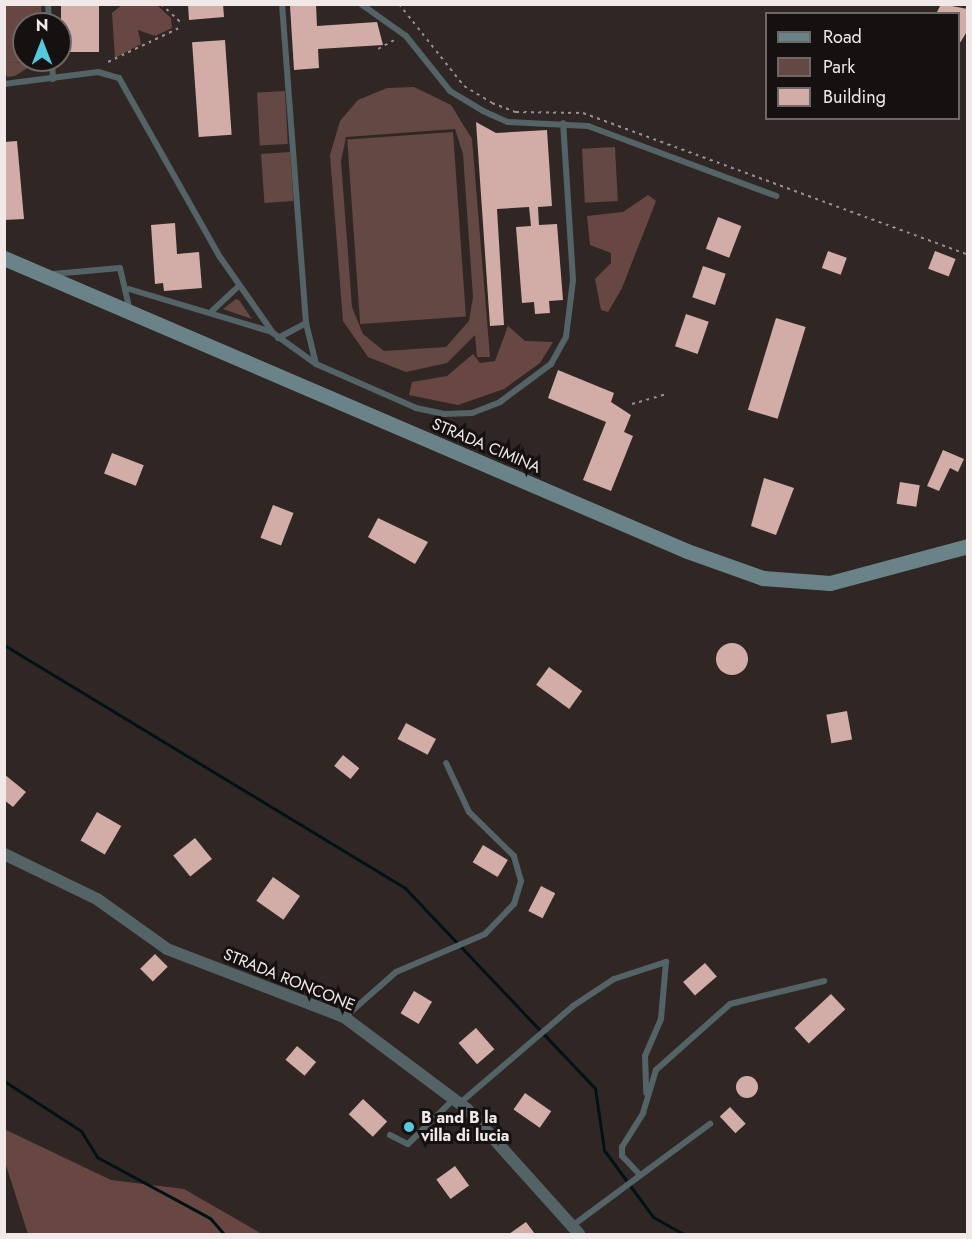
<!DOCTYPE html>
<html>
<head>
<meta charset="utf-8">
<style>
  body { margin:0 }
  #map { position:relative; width:972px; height:1239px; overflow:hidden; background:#302725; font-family:Jost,sans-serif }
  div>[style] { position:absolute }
  .green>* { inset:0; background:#644844; transform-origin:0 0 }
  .forest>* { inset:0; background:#684743 }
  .stream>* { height:3px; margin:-1.5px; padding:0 1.5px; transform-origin:1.5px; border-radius:1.5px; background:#011216 }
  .building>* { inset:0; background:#d2aca6; transform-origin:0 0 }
  .round { border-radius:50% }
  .path>* { height:2px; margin-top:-1px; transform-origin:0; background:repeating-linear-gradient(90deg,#98908e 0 3px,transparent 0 7.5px) }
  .lane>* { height:6px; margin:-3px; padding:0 3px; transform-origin:3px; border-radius:3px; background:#536366 }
  .street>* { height:12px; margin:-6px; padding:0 6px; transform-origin:6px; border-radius:6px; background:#536366 }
  .secondary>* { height:15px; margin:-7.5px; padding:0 7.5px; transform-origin:7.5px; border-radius:7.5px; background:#698389 }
  .dots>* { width:16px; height:16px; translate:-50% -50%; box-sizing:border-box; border:3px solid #151110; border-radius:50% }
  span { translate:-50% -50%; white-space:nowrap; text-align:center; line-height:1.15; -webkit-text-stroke:6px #151110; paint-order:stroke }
  .street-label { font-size:16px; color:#f0e9e8 }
  .poi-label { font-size:16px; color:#f0e9e8; font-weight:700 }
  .left { translate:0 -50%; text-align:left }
  .frame { position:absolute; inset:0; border:6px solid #f0e9e8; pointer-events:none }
  .legend { position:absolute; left:765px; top:12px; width:195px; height:108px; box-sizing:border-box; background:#151110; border:2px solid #6d6766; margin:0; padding:8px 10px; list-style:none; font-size:18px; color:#f0e9e8 }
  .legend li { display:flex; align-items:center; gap:12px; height:30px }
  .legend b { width:30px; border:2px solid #6d6766 }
  .north { position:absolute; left:12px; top:12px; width:60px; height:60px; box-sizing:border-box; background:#151110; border:2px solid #6d6766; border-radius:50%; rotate:0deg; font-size:16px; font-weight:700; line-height:24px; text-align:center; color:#f0e9e8 }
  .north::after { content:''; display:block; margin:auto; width:21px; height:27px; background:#55cadf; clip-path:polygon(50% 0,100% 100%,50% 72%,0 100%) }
</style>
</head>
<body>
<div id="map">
  <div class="green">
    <i style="clip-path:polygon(37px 62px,15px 76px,7px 77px,5px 70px,5px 63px)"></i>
    <i style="clip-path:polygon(evenodd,414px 87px,451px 105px,472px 139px,490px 357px,477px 357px,475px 335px,447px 363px,406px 372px,368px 357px,343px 321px,330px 155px,340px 121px,358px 100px,387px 88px,414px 87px,455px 129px,463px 154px,473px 297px,469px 321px,446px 347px,384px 351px,363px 334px,352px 307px,341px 161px,346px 137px,455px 129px)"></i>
    <i style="left:285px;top:91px;width:53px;height:28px;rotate:87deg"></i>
    <i style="left:453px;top:132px;width:185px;height:106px;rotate:86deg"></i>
    <i style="left:615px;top:147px;width:54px;height:33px;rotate:87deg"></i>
    <i style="left:290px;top:152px;width:49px;height:29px;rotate:86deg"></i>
    <i style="clip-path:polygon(236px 299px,239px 300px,252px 319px,223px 309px)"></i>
  </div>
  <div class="forest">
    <i style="clip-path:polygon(4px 5px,41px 5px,42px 24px,24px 24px,24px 60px,37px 62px,5px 63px)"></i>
    <i style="clip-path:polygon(122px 5px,157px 5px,171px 18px,172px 28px,155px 36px,138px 30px,141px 44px,115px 58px,112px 13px)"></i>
    <i style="clip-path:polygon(648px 195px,656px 201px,622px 288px,608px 312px,601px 310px,595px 279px,611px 263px,611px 253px,590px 245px,587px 216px,623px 212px)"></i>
    <i style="clip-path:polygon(508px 326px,525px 341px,553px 342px,540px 363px,504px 389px,458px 405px,409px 395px,412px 382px,447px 376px,473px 354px,480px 363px,495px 361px)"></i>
    <i style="clip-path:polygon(4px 1129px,111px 1180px,184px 1189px,262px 1234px,28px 1234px,5px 1162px)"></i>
  </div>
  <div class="stream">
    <i style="left:4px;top:645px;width:469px;rotate:31.2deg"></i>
    <i style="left:405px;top:888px;width:276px;rotate:46.5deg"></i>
    <i style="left:595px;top:1088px;width:63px;rotate:81.7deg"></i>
    <i style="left:604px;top:1150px;width:83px;rotate:53.8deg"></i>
    <i style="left:653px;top:1217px;width:35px;rotate:29deg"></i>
    <i style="left:4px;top:1081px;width:92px;rotate:33deg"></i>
    <i style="left:81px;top:1131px;width:31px;rotate:58deg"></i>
    <i style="left:97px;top:1157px;width:128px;rotate:28.4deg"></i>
    <i style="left:210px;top:1218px;width:21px;rotate:49deg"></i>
  </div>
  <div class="building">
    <i style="left:61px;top:4px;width:38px;height:48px"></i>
    <i style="clip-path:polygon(188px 4px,223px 4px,224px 17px,189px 20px)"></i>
    <i style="clip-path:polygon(316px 4px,317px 26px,377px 22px,383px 45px,318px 49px,319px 68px,294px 70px,290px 6px)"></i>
    <i style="clip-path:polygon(941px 4px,968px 9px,968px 30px,958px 46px,958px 14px,936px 14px)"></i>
    <i style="left:225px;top:40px;width:95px;height:33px;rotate:86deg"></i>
    <i style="clip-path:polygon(476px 122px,496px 133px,547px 130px,552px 206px,538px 207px,539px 225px,557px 224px,563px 300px,549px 301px,550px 313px,535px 314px,534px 302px,522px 303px,516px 227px,531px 226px,529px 207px,497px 209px,504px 325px,490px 326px)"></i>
    <i style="clip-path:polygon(17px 141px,24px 219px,4px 220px,4px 142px)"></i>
    <i style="left:718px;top:217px;width:25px;height:34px;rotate:21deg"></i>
    <i style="clip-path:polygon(175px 223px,177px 254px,199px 252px,202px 288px,164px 291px,163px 283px,155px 284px,151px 225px)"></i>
    <i style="left:828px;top:251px;width:20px;height:18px;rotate:20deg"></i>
    <i style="left:935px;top:251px;width:22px;height:19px;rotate:21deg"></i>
    <i style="left:703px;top:266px;width:24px;height:33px;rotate:19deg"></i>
    <i style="left:686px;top:314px;width:24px;height:34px;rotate:19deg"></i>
    <i style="left:776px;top:318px;width:31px;height:96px;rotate:17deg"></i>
    <i style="clip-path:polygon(558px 370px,614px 393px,611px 402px,631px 415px,624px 432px,633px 436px,611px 491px,583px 480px,606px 422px,548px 398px)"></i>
    <i style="clip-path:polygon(943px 450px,964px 459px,958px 472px,950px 468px,939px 491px,927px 486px)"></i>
    <i style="left:112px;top:453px;width:34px;height:22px;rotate:21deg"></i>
    <i style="clip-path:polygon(764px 478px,794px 488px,776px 535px,751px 526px)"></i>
    <i style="left:900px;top:482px;width:20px;height:22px;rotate:9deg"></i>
    <i style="left:273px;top:505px;width:22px;height:35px;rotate:21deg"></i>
    <i style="clip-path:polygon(378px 518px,428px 542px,415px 564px,368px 537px)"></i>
    <i class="round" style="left:716px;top:643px;width:32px;height:32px"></i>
    <i style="left:549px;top:667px;width:41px;height:22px;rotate:36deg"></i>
    <i style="left:847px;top:711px;width:29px;height:21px;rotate:80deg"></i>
    <i style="left:406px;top:723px;width:34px;height:18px;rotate:28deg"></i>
    <i style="left:343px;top:755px;width:21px;height:14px;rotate:39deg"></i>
    <i style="clip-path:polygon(4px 774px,26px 792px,13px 807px,4px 800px)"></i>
    <i style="left:97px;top:812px;width:28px;height:33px;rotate:30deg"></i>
    <i style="left:195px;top:838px;width:27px;height:28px;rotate:51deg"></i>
    <i style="left:483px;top:845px;width:29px;height:20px;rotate:31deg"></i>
    <i style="left:273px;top:877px;width:33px;height:29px;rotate:35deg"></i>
    <i style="left:541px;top:886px;width:16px;height:28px;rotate:27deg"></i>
    <i style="left:155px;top:954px;width:18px;height:21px;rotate:45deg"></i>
    <i style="left:705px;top:963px;width:18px;height:29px;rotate:49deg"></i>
    <i style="left:414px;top:991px;width:21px;height:26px;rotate:31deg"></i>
    <i style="left:831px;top:994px;width:21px;height:50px;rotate:47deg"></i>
    <i style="left:476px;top:1028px;width:28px;height:23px;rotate:49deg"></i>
    <i style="left:297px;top:1046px;width:25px;height:18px;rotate:40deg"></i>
    <i class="round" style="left:736px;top:1076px;width:22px;height:22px"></i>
    <i style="left:525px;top:1093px;width:32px;height:20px;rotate:35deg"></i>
    <i style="left:363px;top:1099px;width:33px;height:21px;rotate:43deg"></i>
    <i style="left:730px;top:1107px;width:23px;height:14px;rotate:47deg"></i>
    <i style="left:455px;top:1166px;width:24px;height:23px;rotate:54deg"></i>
    <i style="clip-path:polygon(526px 1222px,535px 1234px,509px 1234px)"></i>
  </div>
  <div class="path">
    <i style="left:161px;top:4px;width:26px;rotate:43deg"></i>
    <i style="left:399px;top:4px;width:105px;rotate:51.6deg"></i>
    <i style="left:464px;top:86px;width:33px;rotate:31deg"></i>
    <i style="left:492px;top:103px;width:26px;rotate:21deg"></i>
    <i style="left:516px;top:112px;width:67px;rotate:0.9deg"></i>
    <i style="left:583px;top:113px;width:410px;rotate:20.2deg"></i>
    <i style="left:378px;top:49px;width:21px;rotate:-29deg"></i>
    <i style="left:108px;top:62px;width:81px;rotate:-25.6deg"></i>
    <i style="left:632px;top:404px;width:36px;rotate:-16deg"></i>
  </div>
  <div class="lane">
    <i style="left:48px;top:4px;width:20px;rotate:87deg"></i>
    <i style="left:282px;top:4px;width:320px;rotate:85.7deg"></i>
    <i style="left:306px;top:323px;width:42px;rotate:76.3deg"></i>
    <i style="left:361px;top:4px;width:55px;rotate:35.4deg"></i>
    <i style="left:406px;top:36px;width:70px;rotate:51.3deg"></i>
    <i style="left:450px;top:91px;width:39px;rotate:31deg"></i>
    <i style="left:483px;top:111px;width:27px;rotate:24deg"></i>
    <i style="left:508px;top:122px;width:80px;rotate:2.9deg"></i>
    <i style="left:588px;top:126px;width:201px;rotate:20.4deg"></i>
    <i style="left:52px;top:60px;width:19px;rotate:87deg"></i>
    <i style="left:4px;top:84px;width:95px;rotate:-7.3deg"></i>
    <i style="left:98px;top:72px;width:22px;rotate:16deg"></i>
    <i style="left:119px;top:78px;width:206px;rotate:60.6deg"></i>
    <i style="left:220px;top:257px;width:93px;rotate:55.1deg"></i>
    <i style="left:273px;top:333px;width:53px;rotate:35.8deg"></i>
    <i style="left:316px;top:364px;width:109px;rotate:23.7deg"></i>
    <i style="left:416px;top:408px;width:29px;rotate:12deg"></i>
    <i style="left:444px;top:414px;width:28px;rotate:-2deg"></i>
    <i style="left:472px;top:413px;width:30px;rotate:-21deg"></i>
    <i style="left:500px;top:402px;width:64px;rotate:-36.7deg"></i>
    <i style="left:551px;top:364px;width:31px;rotate:-61deg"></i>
    <i style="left:566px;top:337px;width:57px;rotate:-83deg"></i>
    <i style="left:573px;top:280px;width:157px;rotate:-93.6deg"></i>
    <i style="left:53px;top:274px;width:67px;rotate:-5.1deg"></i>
    <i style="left:120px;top:268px;width:44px;rotate:76.9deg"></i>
    <i style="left:129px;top:289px;width:149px;rotate:16.7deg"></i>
    <i style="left:212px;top:311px;width:35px;rotate:-43deg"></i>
    <i style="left:278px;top:338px;width:32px;rotate:-28deg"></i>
    <i style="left:345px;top:1017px;width:68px;rotate:-41.4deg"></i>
    <i style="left:396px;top:972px;width:97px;rotate:-23.1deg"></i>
    <i style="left:485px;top:934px;width:42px;rotate:-46deg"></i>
    <i style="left:514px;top:904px;width:24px;rotate:-73deg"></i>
    <i style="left:521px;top:881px;width:26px;rotate:-106deg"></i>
    <i style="left:514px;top:856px;width:63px;rotate:-135.6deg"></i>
    <i style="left:469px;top:812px;width:54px;rotate:-115.1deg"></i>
    <i style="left:460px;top:1103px;width:149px;rotate:-40.6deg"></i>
    <i style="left:573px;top:1006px;width:49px;rotate:-33.4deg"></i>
    <i style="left:614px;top:979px;width:55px;rotate:-18.1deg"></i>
    <i style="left:666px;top:962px;width:57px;rotate:95deg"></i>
    <i style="left:661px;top:1019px;width:40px;rotate:113.4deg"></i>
    <i style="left:645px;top:1056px;width:37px;rotate:88deg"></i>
    <i style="left:390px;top:1135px;width:20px;rotate:27deg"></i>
    <i style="left:408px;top:1144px;width:64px;rotate:-44.4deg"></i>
    <i style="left:640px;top:1175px;width:26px;rotate:-133deg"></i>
    <i style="left:622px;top:1156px;width:9px;rotate:-90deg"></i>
    <i style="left:622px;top:1147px;width:40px;rotate:-58deg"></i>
    <i style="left:643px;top:1113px;width:45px;rotate:-73.2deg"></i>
    <i style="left:656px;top:1070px;width:99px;rotate:-41.7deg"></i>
    <i style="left:730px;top:1004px;width:97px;rotate:-13.7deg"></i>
    <i style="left:572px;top:1226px;width:172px;rotate:-36.5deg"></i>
  </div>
  <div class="street">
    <i style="left:4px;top:854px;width:103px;rotate:25.8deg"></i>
    <i style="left:97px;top:899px;width:86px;rotate:35.5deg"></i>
    <i style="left:167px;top:949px;width:190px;rotate:21deg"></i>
    <i style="left:344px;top:1017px;width:154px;rotate:36.8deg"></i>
    <i style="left:467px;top:1109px;width:168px;rotate:48.1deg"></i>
  </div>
  <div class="secondary">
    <i style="left:4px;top:258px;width:743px;rotate:23.22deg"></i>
    <i style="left:687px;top:551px;width:81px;rotate:19.6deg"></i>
    <i style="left:763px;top:578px;width:67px;rotate:4.3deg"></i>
    <i style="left:830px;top:583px;width:143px;rotate:-15deg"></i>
  </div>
  <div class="dots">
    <i style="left:409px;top:1127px;background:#55cadf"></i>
  </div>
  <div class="street-label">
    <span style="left:486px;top:446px;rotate:23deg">STRADA CIMINA</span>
    <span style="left:289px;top:980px;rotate:22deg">STRADA RONCONE</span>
  </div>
  <div class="poi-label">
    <span class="left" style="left:421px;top:1127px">B and B la<br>villa di lucia</span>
  </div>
  <div class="frame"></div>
  <ul class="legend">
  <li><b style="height:8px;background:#698389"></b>Road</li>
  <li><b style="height:16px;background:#644844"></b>Park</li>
  <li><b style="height:16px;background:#d2aca6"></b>Building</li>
  </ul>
  <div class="north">N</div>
</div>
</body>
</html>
